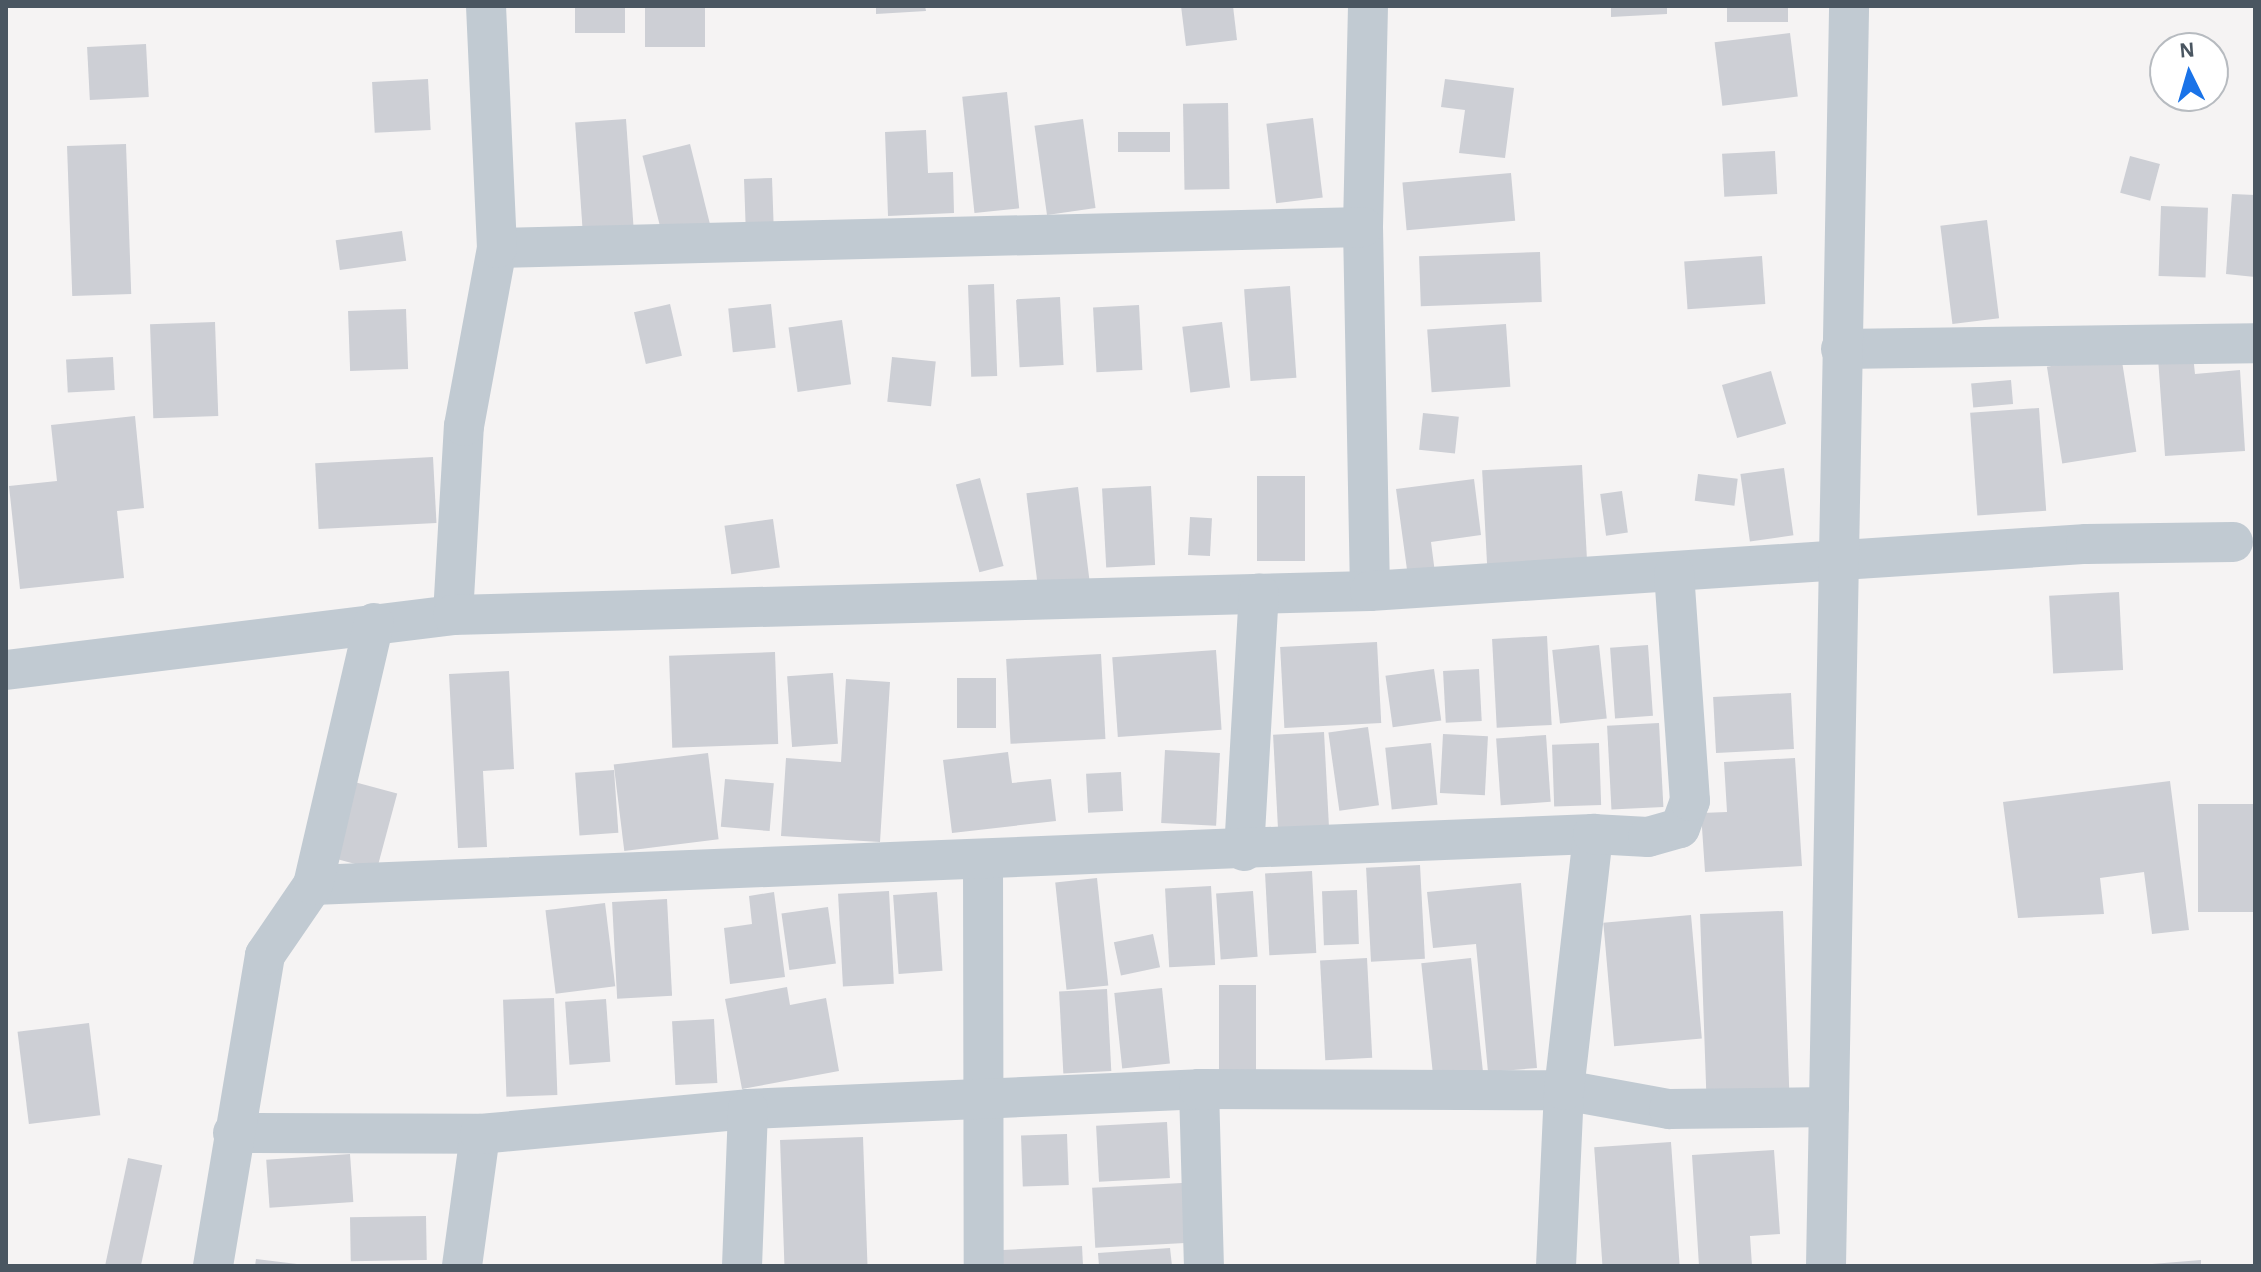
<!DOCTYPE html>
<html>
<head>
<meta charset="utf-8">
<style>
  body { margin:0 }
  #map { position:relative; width:2261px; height:1272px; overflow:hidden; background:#f5f3f3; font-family:"Alegreya Sans",sans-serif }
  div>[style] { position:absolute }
  .building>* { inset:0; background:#cdcfd5; transform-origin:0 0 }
  .minor>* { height:40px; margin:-20px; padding:0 20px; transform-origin:20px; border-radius:20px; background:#c1cad2 }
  span { translate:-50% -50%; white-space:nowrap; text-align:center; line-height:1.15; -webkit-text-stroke:8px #fff; paint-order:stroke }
  .frame { position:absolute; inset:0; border:8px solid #4a5661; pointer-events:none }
  .north { position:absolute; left:2149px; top:32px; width:80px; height:80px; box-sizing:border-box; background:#fff; border:2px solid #b7bbc0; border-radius:50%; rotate:355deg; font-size:22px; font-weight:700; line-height:32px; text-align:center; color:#4a5661 }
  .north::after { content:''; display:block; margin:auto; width:28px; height:36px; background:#1a73e8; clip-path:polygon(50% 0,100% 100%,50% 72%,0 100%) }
</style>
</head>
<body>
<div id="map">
  <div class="building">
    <i style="left:575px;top:6px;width:50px;height:27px"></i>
    <i style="left:645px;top:6px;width:60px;height:41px"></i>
    <i style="clip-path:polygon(876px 6px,925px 6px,926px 11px,876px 14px)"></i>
    <i style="clip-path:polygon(1181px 6px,1233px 6px,1237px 40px,1186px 46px)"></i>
    <i style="clip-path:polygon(1611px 6px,1667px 6px,1667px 14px,1611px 17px)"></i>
    <i style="left:1727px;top:6px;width:61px;height:16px"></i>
    <i style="left:1790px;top:33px;width:64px;height:76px;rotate:83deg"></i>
    <i style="left:146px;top:44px;width:53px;height:59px;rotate:87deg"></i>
    <i style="left:428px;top:79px;width:51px;height:56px;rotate:87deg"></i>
    <i style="clip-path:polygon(1445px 79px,1514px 88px,1505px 158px,1459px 153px,1465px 110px,1441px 107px)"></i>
    <i style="left:1007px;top:92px;width:117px;height:45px;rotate:84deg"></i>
    <i style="left:1228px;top:103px;width:86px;height:45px;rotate:89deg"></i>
    <i style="left:1313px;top:118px;width:80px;height:47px;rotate:83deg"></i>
    <i style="left:626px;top:119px;width:109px;height:51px;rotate:86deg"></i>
    <i style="left:1083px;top:119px;width:90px;height:49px;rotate:82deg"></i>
    <i style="clip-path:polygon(926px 130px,928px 173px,953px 172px,954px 213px,888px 216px,885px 132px)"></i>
    <i style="left:1170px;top:132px;width:20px;height:52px;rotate:90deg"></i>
    <i style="left:126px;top:144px;width:150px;height:59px;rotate:88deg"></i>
    <i style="left:690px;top:144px;width:90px;height:49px;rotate:76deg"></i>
    <i style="left:1775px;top:151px;width:43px;height:53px;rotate:87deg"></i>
    <i style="left:2130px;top:156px;width:31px;height:38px;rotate:15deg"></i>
    <i style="left:1511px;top:173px;width:48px;height:109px;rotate:85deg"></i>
    <i style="left:772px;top:178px;width:54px;height:28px;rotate:88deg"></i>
    <i style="clip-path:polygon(2232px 194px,2255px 195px,2255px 277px,2226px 274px)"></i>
    <i style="left:2161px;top:206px;width:47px;height:70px;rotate:2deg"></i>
    <i style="left:1987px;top:220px;width:99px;height:47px;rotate:83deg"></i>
    <i style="left:402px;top:231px;width:30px;height:67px;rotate:82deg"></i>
    <i style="left:1540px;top:252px;width:50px;height:121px;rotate:88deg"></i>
    <i style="left:1762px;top:256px;width:48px;height:78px;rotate:86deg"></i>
    <i style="left:994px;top:284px;width:92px;height:26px;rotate:88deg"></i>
    <i style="left:1290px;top:286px;width:92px;height:46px;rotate:86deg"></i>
    <i style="left:1060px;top:297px;width:68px;height:44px;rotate:87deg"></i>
    <i style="left:670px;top:304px;width:53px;height:37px;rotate:77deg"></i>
    <i style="left:771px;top:304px;width:44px;height:43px;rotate:84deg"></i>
    <i style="left:1139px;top:305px;width:65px;height:46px;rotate:87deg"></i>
    <i style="left:406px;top:309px;width:60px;height:58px;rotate:88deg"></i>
    <i style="left:842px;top:320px;width:65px;height:54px;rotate:82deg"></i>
    <i style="left:215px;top:322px;width:94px;height:65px;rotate:88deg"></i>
    <i style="left:1222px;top:322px;width:66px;height:40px;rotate:83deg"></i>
    <i style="left:1506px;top:324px;width:63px;height:79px;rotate:86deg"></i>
    <i style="left:2121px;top:355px;width:98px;height:75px;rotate:81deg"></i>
    <i style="clip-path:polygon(2193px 355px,2195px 374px,2240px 370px,2245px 451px,2165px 456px,2158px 358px)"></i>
    <i style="left:113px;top:357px;width:33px;height:47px;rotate:87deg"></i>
    <i style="left:892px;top:357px;width:44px;height:45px;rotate:6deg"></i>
    <i style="left:1771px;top:371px;width:55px;height:51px;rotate:74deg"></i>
    <i style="left:2011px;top:380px;width:24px;height:40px;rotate:85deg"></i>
    <i style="left:2039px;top:408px;width:103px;height:69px;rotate:86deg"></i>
    <i style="left:1423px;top:413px;width:36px;height:37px;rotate:6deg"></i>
    <i style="clip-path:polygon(135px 416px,144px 508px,117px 511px,124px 578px,20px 589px,9px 486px,57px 481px,51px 425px)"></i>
    <i style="left:433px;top:457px;width:66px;height:118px;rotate:87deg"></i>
    <i style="left:1582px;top:465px;width:104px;height:100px;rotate:87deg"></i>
    <i style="left:1784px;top:468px;width:68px;height:44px;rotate:82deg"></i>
    <i style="left:1698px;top:474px;width:40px;height:27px;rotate:7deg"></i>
    <i style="left:1257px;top:476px;width:48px;height:85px"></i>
    <i style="left:980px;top:478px;width:91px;height:25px;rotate:75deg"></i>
    <i style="clip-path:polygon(1474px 479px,1481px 535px,1431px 542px,1435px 573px,1408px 577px,1396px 489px)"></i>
    <i style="left:1151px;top:486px;width:79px;height:49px;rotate:87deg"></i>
    <i style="left:1078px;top:487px;width:99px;height:52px;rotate:83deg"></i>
    <i style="left:1622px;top:491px;width:42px;height:22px;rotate:82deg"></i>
    <i style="left:1190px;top:517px;width:22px;height:38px;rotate:3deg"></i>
    <i style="left:773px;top:519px;width:49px;height:49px;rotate:82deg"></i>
    <i style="left:2119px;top:592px;width:78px;height:70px;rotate:87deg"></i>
    <i style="left:1547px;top:636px;width:89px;height:55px;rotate:87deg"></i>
    <i style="left:1377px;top:642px;width:81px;height:97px;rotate:87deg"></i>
    <i style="left:1599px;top:645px;width:74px;height:47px;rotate:84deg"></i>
    <i style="left:1648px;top:645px;width:71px;height:38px;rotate:86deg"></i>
    <i style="left:1216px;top:650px;width:80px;height:104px;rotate:86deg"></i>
    <i style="left:775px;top:652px;width:92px;height:106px;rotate:88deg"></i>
    <i style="left:1101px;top:654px;width:85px;height:95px;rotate:87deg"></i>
    <i style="left:1434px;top:669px;width:52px;height:49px;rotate:82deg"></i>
    <i style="left:1479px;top:669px;width:52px;height:36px;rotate:87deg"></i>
    <i style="clip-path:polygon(509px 671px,514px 769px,483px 771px,487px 847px,458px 848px,449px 674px)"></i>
    <i style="left:833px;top:673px;width:71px;height:46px;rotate:86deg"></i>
    <i style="left:957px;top:678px;width:39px;height:50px"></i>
    <i style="clip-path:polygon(846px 679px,890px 682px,880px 842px,781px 836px,786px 758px,841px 762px)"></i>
    <i style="left:1791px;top:693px;width:56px;height:78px;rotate:87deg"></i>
    <i style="left:1659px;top:723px;width:84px;height:52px;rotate:87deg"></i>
    <i style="left:1368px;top:727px;width:79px;height:40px;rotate:82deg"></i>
    <i style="left:1324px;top:732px;width:97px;height:51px;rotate:87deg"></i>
    <i style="left:1443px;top:734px;width:45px;height:59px;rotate:3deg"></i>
    <i style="left:1546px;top:735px;width:67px;height:50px;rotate:86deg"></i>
    <i style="left:1431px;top:743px;width:62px;height:46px;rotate:84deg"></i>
    <i style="left:1599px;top:743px;width:62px;height:47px;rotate:88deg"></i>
    <i style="left:1165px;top:750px;width:55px;height:73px;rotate:3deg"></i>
    <i style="clip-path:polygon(1008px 752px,1012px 783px,1051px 779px,1056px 821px,952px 833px,943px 760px)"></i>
    <i style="left:708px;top:753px;width:87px;height:95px;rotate:83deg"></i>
    <i style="clip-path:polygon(1795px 758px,1802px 866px,1705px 872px,1701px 813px,1727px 812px,1724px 762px)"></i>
    <i style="left:614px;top:770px;width:63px;height:39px;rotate:86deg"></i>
    <i style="left:1121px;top:772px;width:39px;height:35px;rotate:87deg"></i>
    <i style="left:725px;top:779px;width:49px;height:48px;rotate:5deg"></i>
    <i style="left:347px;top:780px;width:52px;height:79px;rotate:15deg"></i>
    <i style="clip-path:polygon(2170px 781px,2189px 930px,2152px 934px,2144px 872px,2100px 878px,2104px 914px,2018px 918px,2003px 802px)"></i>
    <i style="left:2255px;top:804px;width:108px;height:57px;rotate:90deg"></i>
    <i style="left:1420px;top:865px;width:94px;height:54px;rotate:87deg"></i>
    <i style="left:1312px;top:871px;width:82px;height:47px;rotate:87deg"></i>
    <i style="left:1097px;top:878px;width:108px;height:42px;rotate:84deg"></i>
    <i style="clip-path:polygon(1521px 883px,1537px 1068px,1488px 1072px,1476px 944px,1433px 948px,1427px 892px)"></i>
    <i style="left:1211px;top:886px;width:79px;height:46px;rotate:87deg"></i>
    <i style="left:1357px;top:890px;width:54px;height:35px;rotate:88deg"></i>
    <i style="left:889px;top:891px;width:93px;height:51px;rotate:87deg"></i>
    <i style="left:1253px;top:891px;width:66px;height:37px;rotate:86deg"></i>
    <i style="clip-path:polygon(774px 892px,785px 977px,730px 984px,724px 928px,752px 924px,749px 896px)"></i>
    <i style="left:937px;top:892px;width:79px;height:44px;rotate:86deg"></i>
    <i style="left:667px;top:899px;width:97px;height:55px;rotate:87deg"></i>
    <i style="left:605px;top:903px;width:84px;height:60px;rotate:83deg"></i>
    <i style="left:828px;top:907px;width:57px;height:47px;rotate:82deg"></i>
    <i style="left:1783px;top:911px;width:177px;height:83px;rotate:88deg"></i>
    <i style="left:1691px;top:915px;width:124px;height:88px;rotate:85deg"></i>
    <i style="left:1153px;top:934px;width:34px;height:40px;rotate:78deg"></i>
    <i style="left:1367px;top:958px;width:100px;height:47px;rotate:87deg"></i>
    <i style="left:1471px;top:958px;width:115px;height:50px;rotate:84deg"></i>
    <i style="left:1219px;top:985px;width:37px;height:88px"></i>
    <i style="clip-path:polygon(787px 987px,790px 1005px,826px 998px,839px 1071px,742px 1089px,725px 999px)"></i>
    <i style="left:1162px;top:988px;width:76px;height:48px;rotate:84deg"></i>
    <i style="left:1107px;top:989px;width:82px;height:48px;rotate:87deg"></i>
    <i style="left:554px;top:998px;width:97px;height:51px;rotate:88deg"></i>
    <i style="left:606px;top:999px;width:63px;height:41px;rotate:86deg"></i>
    <i style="left:714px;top:1019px;width:64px;height:42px;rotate:87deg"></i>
    <i style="left:89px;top:1023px;width:93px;height:72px;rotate:83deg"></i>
    <i style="left:1167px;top:1122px;width:56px;height:71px;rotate:87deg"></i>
    <i style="left:1067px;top:1134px;width:51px;height:46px;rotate:88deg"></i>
    <i style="left:863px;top:1137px;width:129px;height:83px;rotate:88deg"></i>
    <i style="left:1671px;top:1142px;width:124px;height:77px;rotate:86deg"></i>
    <i style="clip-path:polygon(1774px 1150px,1780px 1234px,1750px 1236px,1752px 1266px,1699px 1266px,1692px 1155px)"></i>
    <i style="left:350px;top:1154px;width:48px;height:84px;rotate:86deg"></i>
    <i style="left:128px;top:1158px;width:35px;height:110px;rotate:12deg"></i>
    <i style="left:1182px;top:1183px;width:60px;height:90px;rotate:87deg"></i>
    <i style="left:426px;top:1216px;width:44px;height:76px;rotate:89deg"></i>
    <i style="clip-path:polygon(1082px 1246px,1083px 1266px,1003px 1266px,1003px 1250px)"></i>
    <i style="clip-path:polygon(1170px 1248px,1172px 1266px,1099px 1266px,1098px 1253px)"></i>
    <i style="clip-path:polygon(256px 1259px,297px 1264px,297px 1266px,255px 1266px)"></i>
    <i style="clip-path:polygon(2201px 1260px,2201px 1266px,2152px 1266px,2152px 1264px)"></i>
  </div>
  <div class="minor">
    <i style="left:1368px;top:6px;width:221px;rotate:91.3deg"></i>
    <i style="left:1363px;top:227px;width:364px;rotate:88.9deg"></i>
    <i style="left:497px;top:248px;width:866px;rotate:-1.39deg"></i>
    <i style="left:1841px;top:349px;width:414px;rotate:-0.8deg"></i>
    <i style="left:453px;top:615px;width:189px;rotate:-86.7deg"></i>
    <i style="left:464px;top:426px;width:181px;rotate:-79.5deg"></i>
    <i style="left:497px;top:248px;width:242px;rotate:-92.6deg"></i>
    <i style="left:6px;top:670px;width:450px;rotate:-7deg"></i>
    <i style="left:453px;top:615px;width:917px;rotate:-1.5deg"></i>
    <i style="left:1370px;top:591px;width:718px;rotate:-3.76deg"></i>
    <i style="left:2086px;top:544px;width:147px;rotate:-0.8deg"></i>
    <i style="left:1244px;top:851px;width:258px;rotate:-86.7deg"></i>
    <i style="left:983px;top:859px;width:407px;rotate:89.9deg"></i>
    <i style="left:313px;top:885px;width:1281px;rotate:-2.28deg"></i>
    <i style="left:1199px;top:1089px;width:177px;rotate:88.4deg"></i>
    <i style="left:233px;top:1133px;width:247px;rotate:0.2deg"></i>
    <i style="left:213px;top:1266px;width:315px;rotate:-80.5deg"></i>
    <i style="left:265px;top:955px;width:85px;rotate:-55.6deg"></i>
    <i style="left:313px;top:885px;width:269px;rotate:-76.9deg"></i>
    <i style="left:462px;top:1266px;width:133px;rotate:-82.2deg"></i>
    <i style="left:480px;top:1134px;width:269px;rotate:-5.3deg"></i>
    <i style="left:748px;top:1109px;width:451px;rotate:-2.5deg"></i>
    <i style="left:1199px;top:1089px;width:365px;rotate:0.2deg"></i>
    <i style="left:1564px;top:1090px;width:107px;rotate:10.3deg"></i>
    <i style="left:1669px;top:1109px;width:160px;rotate:-0.7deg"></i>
    <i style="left:742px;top:1266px;width:157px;rotate:-87.8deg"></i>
    <i style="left:1556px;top:1266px;width:176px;rotate:-87.4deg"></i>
    <i style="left:1564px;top:1090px;width:258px;rotate:-83.5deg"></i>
    <i style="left:1593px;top:834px;width:55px;rotate:3.1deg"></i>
    <i style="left:1648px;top:837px;width:33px;rotate:-16deg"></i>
    <i style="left:1680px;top:828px;width:29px;rotate:-70deg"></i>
    <i style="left:1690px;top:801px;width:228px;rotate:-94deg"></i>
    <i style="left:1826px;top:1266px;width:1260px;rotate:-88.95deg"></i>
  </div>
  <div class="frame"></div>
  <div class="north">N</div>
</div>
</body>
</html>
